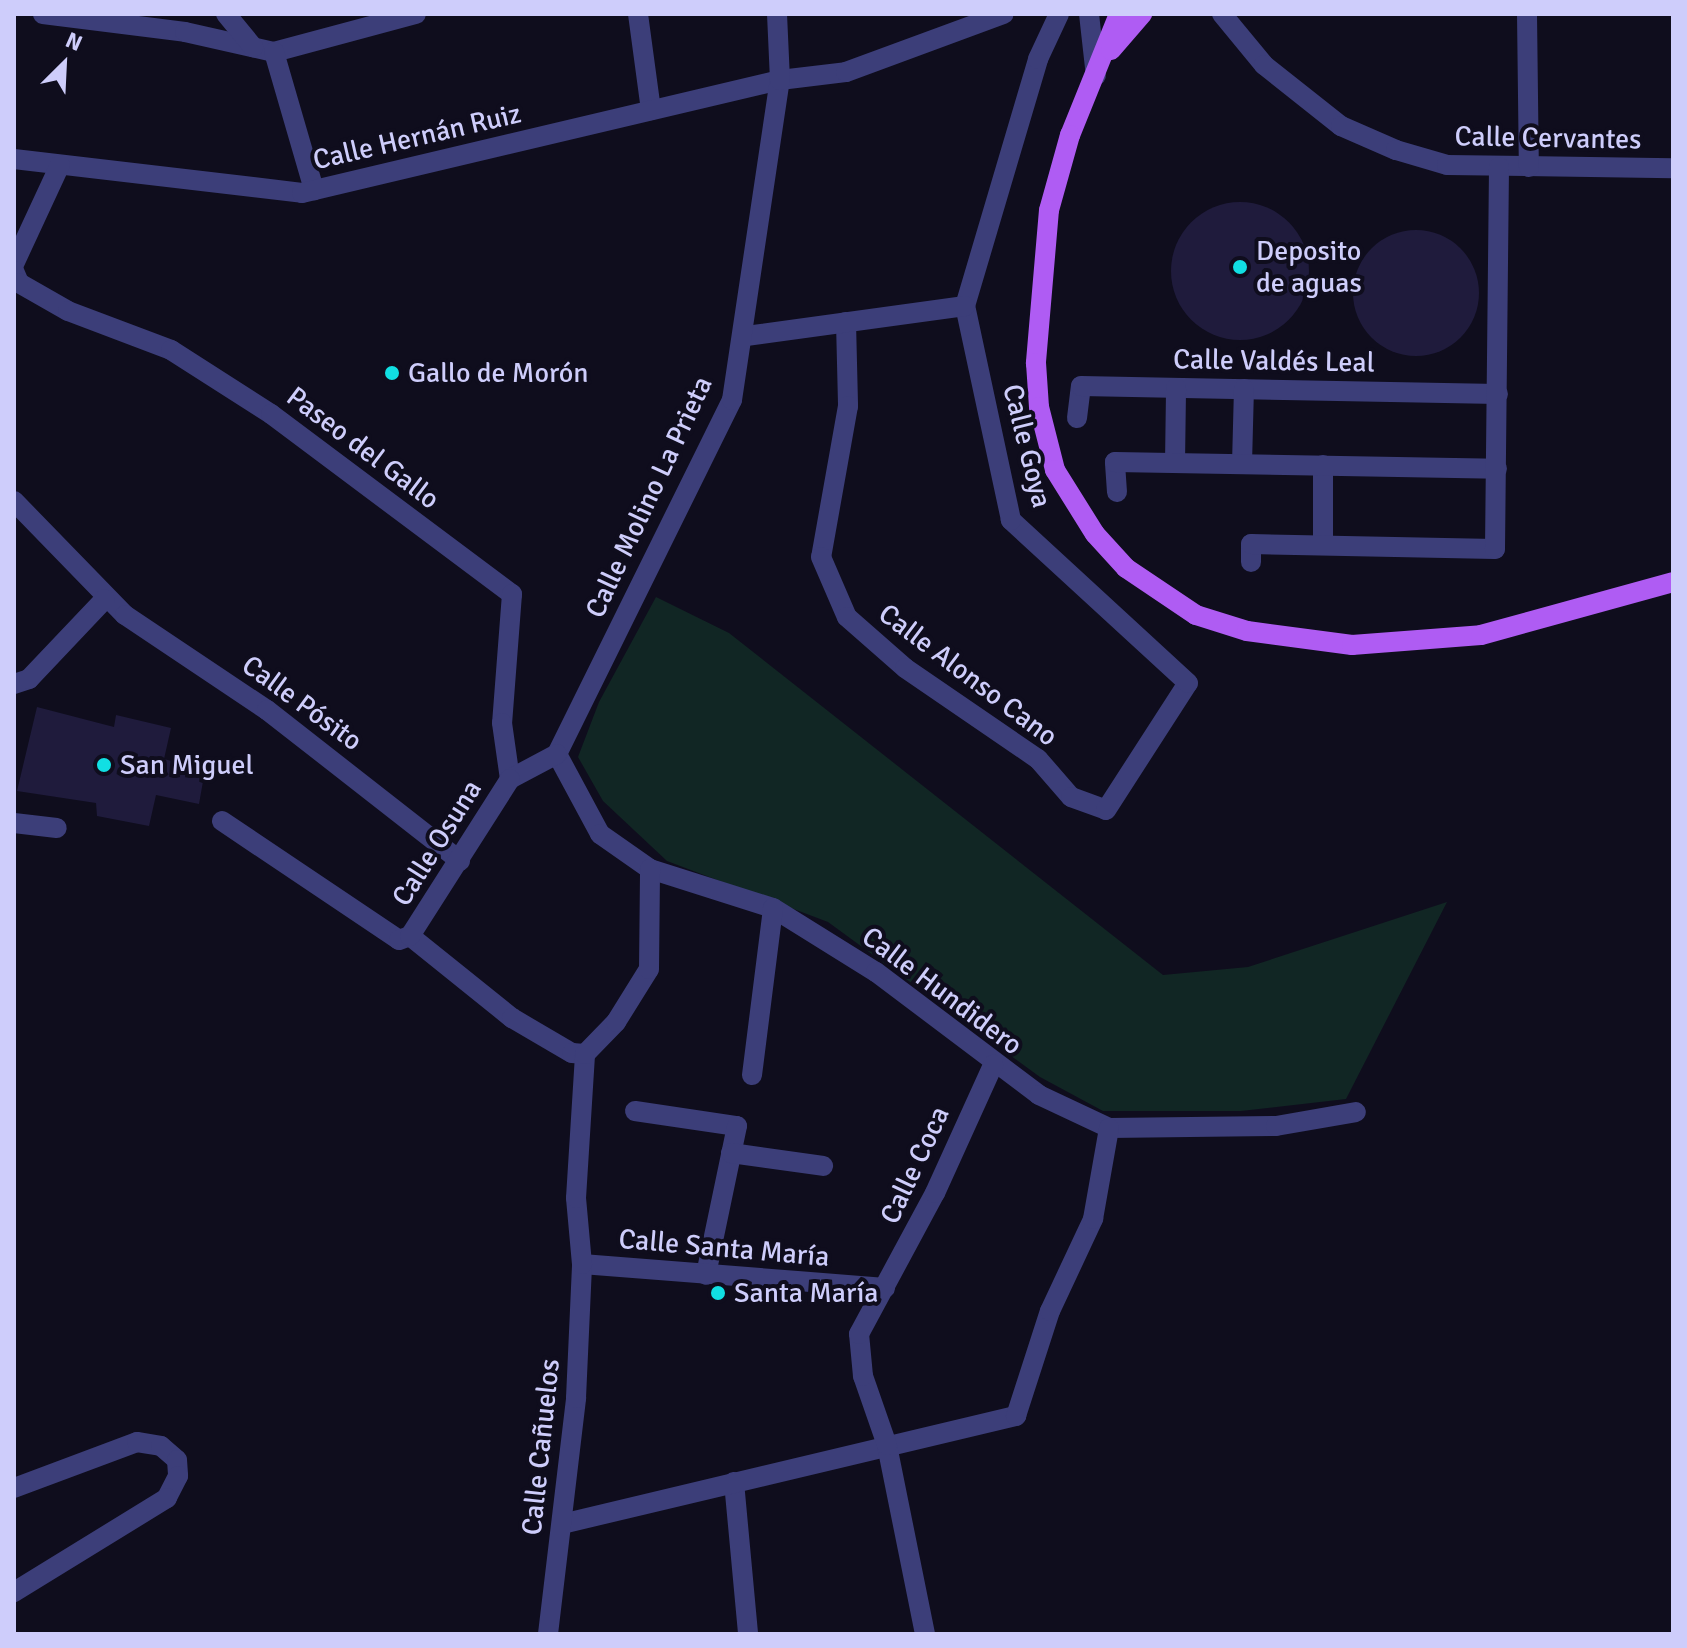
<!DOCTYPE html>
<html>
<head>
<meta charset="utf-8">
<style>
  body { margin:0 }
  #map { position:relative; width:1687px; height:1648px; overflow:hidden; background:#0f0d1d; font-family:Signika,sans-serif }
  div>[style] { position:absolute }
  .green>* { inset:0; background:#112624 }
  .building>* { inset:0; background:#1f1b3c }
  .round { border-radius:50% }
  .minor>* { height:20px; margin:-10px; padding:0 10px; transform-origin:10px; border-radius:10px; background:#3c3e79 }
  .major>* { height:20px; margin:-10px; padding:0 10px; transform-origin:10px; border-radius:10px; background:#af5cf3 }
  .dots>* { width:22px; height:22px; translate:-50% -50%; box-sizing:border-box; border:4px solid #0f0d1d; border-radius:50% }
  span { translate:-50% -50%; white-space:nowrap; text-align:center; line-height:1.15; -webkit-text-stroke:8px #0f0d1d; paint-order:stroke }
  .street-label { font-size:28px; color:#cecdfb }
  .poi-label { font-size:28px; color:#cecdfb }
  .left { translate:0 -50%; text-align:left }
  .frame { position:absolute; inset:0; border:16px solid #cecdfb; pointer-events:none }
  .north { position:absolute; left:24px; top:24px; width:80px; height:80px; -webkit-text-stroke:6px #0f0d1d; paint-order:stroke; rotate:24deg; font-size:22px; font-weight:700; line-height:32px; text-align:center; color:#cecdfb }
  .north::after { content:''; display:block; margin:auto; width:28px; height:36px; background:#cecdfb; clip-path:polygon(50% 0,100% 100%,50% 72%,0 100%) }
</style>
</head>
<body>
<div id="map">
  <div class="green">
    <i style="clip-path:polygon(656px 597px,729px 633px,1163px 975px,1248px 967px,1447px 902px,1346px 1099px,1241px 1111px,1103px 1111px,1040px 1077px,828px 922px,667px 861px,603px 801px,578px 757px,599px 702px)"></i>
  </div>
  <div class="building">
    <i class="round" style="left:1171px;top:202px;width:138px;height:138px"></i>
    <i class="round" style="left:1353px;top:230px;width:126px;height:126px"></i>
    <i style="clip-path:polygon(37px 707px,114px 727px,116px 715px,171px 728px,164px 759px,205px 770px,199px 804px,156px 795px,149px 826px,97px 816px,96px 803px,17px 791px)"></i>
  </div>
  <div class="minor">
    <i style="left:43px;top:14px;width:143px;rotate:7.2deg"></i>
    <i style="left:185px;top:32px;width:91px;rotate:12.7deg"></i>
    <i style="left:274px;top:52px;width:147px;rotate:-15deg"></i>
    <i style="left:226px;top:14px;width:43px;rotate:50.7deg"></i>
    <i style="left:638px;top:14px;width:97px;rotate:82.3deg"></i>
    <i style="left:1089px;top:14px;width:62px;rotate:83.6deg"></i>
    <i style="left:1222px;top:14px;width:66px;rotate:50.5deg"></i>
    <i style="left:1264px;top:65px;width:98px;rotate:38.4deg"></i>
    <i style="left:1341px;top:126px;width:60px;rotate:23.6deg"></i>
    <i style="left:1396px;top:150px;width:53px;rotate:16.4deg"></i>
    <i style="left:1447px;top:165px;width:226px;rotate:0.8deg"></i>
    <i style="left:1527px;top:14px;width:153px;rotate:89.3deg"></i>
    <i style="left:274px;top:52px;width:144px;rotate:73.8deg"></i>
    <i style="left:14px;top:159px;width:290px;rotate:6.7deg"></i>
    <i style="left:302px;top:193px;width:491px;rotate:-13.3deg"></i>
    <i style="left:780px;top:80px;width:66px;rotate:-6.9deg"></i>
    <i style="left:846px;top:72px;width:168px;rotate:-20.2deg"></i>
    <i style="left:14px;top:264px;width:109px;rotate:-65.1deg"></i>
    <i style="left:14px;top:271px;width:13px;rotate:67deg"></i>
    <i style="left:19px;top:283px;width:56px;rotate:29.7deg"></i>
    <i style="left:68px;top:311px;width:110px;rotate:20.7deg"></i>
    <i style="left:171px;top:350px;width:119px;rotate:32.6deg"></i>
    <i style="left:271px;top:414px;width:301px;rotate:36.8deg"></i>
    <i style="left:512px;top:594px;width:129px;rotate:94.4deg"></i>
    <i style="left:502px;top:723px;width:57px;rotate:81.9deg"></i>
    <i style="left:846px;top:322px;width:84px;rotate:88.6deg"></i>
    <i style="left:848px;top:406px;width:153px;rotate:100.1deg"></i>
    <i style="left:821px;top:557px;width:65px;rotate:66.6deg"></i>
    <i style="left:847px;top:617px;width:77px;rotate:41.3deg"></i>
    <i style="left:905px;top:668px;width:161px;rotate:34.4deg"></i>
    <i style="left:1038px;top:759px;width:50px;rotate:49deg"></i>
    <i style="left:1071px;top:797px;width:37px;rotate:20deg"></i>
    <i style="left:1106px;top:810px;width:151px;rotate:-57.2deg"></i>
    <i style="left:1188px;top:683px;width:241px;rotate:-137.4deg"></i>
    <i style="left:1011px;top:520px;width:219px;rotate:-102.1deg"></i>
    <i style="left:965px;top:306px;width:258px;rotate:-73.5deg"></i>
    <i style="left:1038px;top:59px;width:50px;rotate:-65deg"></i>
    <i style="left:746px;top:336px;width:221px;rotate:-7.8deg"></i>
    <i style="left:1077px;top:418px;width:32px;rotate:-83deg"></i>
    <i style="left:1081px;top:386px;width:417px;rotate:1.1deg"></i>
    <i style="left:1175px;top:463px;width:75px;rotate:-89.2deg"></i>
    <i style="left:1242px;top:464px;width:75px;rotate:-88.5deg"></i>
    <i style="left:1323px;top:465px;width:80px;rotate:90deg"></i>
    <i style="left:1117px;top:492px;width:30px;rotate:-94deg"></i>
    <i style="left:1115px;top:462px;width:382px;rotate:1deg"></i>
    <i style="left:14px;top:501px;width:159px;rotate:45.8deg"></i>
    <i style="left:125px;top:615px;width:171px;rotate:33.8deg"></i>
    <i style="left:267px;top:710px;width:245px;rotate:38deg"></i>
    <i style="left:1251px;top:562px;width:18px;rotate:-90deg"></i>
    <i style="left:1251px;top:544px;width:244px;rotate:1.2deg"></i>
    <i style="left:1495px;top:549px;width:382px;rotate:-89.4deg"></i>
    <i style="left:14px;top:684px;width:16px;rotate:-18deg"></i>
    <i style="left:29px;top:679px;width:110px;rotate:-46.5deg"></i>
    <i style="left:557px;top:754px;width:91px;rotate:61.7deg"></i>
    <i style="left:600px;top:834px;width:61px;rotate:35deg"></i>
    <i style="left:650px;top:869px;width:129px;rotate:17.6deg"></i>
    <i style="left:773px;top:908px;width:121px;rotate:31.9deg"></i>
    <i style="left:876px;top:972px;width:204px;rotate:37deg"></i>
    <i style="left:1039px;top:1095px;width:77px;rotate:25.2deg"></i>
    <i style="left:1109px;top:1128px;width:167px;rotate:-0.7deg"></i>
    <i style="left:1276px;top:1126px;width:81px;rotate:-9.9deg"></i>
    <i style="left:557px;top:754px;width:395px;rotate:-63.7deg"></i>
    <i style="left:732px;top:400px;width:324px;rotate:-81.5deg"></i>
    <i style="left:780px;top:80px;width:66px;rotate:-92.6deg"></i>
    <i style="left:510px;top:779px;width:53px;rotate:-28deg"></i>
    <i style="left:222px;top:821px;width:213px;rotate:33.9deg"></i>
    <i style="left:399px;top:940px;width:12px;rotate:-20deg"></i>
    <i style="left:14px;top:823px;width:43px;rotate:6.6deg"></i>
    <i style="left:410px;top:936px;width:131px;rotate:38.8deg"></i>
    <i style="left:512px;top:1018px;width:69px;rotate:30.3deg"></i>
    <i style="left:572px;top:1053px;width:13px;rotate:4deg"></i>
    <i style="left:410px;top:936px;width:186px;rotate:-57.5deg"></i>
    <i style="left:752px;top:1075px;width:168px;rotate:-82.8deg"></i>
    <i style="left:635px;top:1111px;width:103px;rotate:8.4deg"></i>
    <i style="left:737px;top:1126px;width:152px;rotate:101.8deg"></i>
    <i style="left:731px;top:1153px;width:93px;rotate:8deg"></i>
    <i style="left:582px;top:1264px;width:304px;rotate:4.5deg"></i>
    <i style="left:734px;top:1482px;width:153px;rotate:84.7deg"></i>
    <i style="left:14px;top:1488px;width:131px;rotate:-20.5deg"></i>
    <i style="left:137px;top:1442px;width:24px;rotate:9deg"></i>
    <i style="left:161px;top:1446px;width:21px;rotate:41deg"></i>
    <i style="left:177px;top:1460px;width:16px;rotate:86deg"></i>
    <i style="left:178px;top:1476px;width:25px;rotate:117deg"></i>
    <i style="left:167px;top:1498px;width:180px;rotate:148.4deg"></i>
    <i style="left:562px;top:1524px;width:467px;rotate:-13.4deg"></i>
    <i style="left:1016px;top:1416px;width:110px;rotate:-72.1deg"></i>
    <i style="left:1050px;top:1311px;width:102px;rotate:-64.9deg"></i>
    <i style="left:1093px;top:1219px;width:92px;rotate:-80deg"></i>
    <i style="left:548px;top:1634px;width:238px;rotate:-83.2deg"></i>
    <i style="left:576px;top:1398px;width:134px;rotate:-87.4deg"></i>
    <i style="left:582px;top:1264px;width:66px;rotate:-95.2deg"></i>
    <i style="left:576px;top:1198px;width:144px;rotate:-86.4deg"></i>
    <i style="left:585px;top:1054px;width:45px;rotate:-45.9deg"></i>
    <i style="left:616px;top:1022px;width:62px;rotate:-58.1deg"></i>
    <i style="left:649px;top:969px;width:100px;rotate:-89.4deg"></i>
    <i style="left:925px;top:1634px;width:193px;rotate:-101.4deg"></i>
    <i style="left:887px;top:1445px;width:73px;rotate:-109.2deg"></i>
    <i style="left:863px;top:1376px;width:42px;rotate:-95.4deg"></i>
    <i style="left:859px;top:1334px;width:160px;rotate:-61.7deg"></i>
    <i style="left:935px;top:1193px;width:141px;rotate:-65.6deg"></i>
  </div>
  <div class="major">
    <i style="left:1119px;top:14px;width:131px;rotate:112deg"></i>
    <i style="left:1070px;top:135px;width:78px;rotate:105.6deg"></i>
    <i style="left:1049px;top:210px;width:154px;rotate:94.9deg"></i>
    <i style="left:1036px;top:363px;width:44px;rotate:86.1deg"></i>
    <i style="left:1039px;top:407px;width:65px;rotate:75.7deg"></i>
    <i style="left:1055px;top:470px;width:75px;rotate:58deg"></i>
    <i style="left:1095px;top:534px;width:46px;rotate:47.6deg"></i>
    <i style="left:1126px;top:568px;width:84px;rotate:33.9deg"></i>
    <i style="left:1196px;top:615px;width:53px;rotate:17.4deg"></i>
    <i style="left:1247px;top:631px;width:106px;rotate:7.6deg"></i>
    <i style="left:1352px;top:645px;width:129px;rotate:-4.4deg"></i>
    <i style="left:1481px;top:635px;width:199px;rotate:-15.4deg"></i>
    <i style="left:1111px;top:50px;width:48px;rotate:-49.3deg"></i>
  </div>
  <div class="dots">
    <i style="left:1240px;top:267px;background:#11dfe3"></i>
    <i style="left:392px;top:373px;background:#11dfe3"></i>
    <i style="left:104px;top:765px;background:#11dfe3"></i>
    <i style="left:718px;top:1293px;background:#11dfe3"></i>
  </div>
  <div class="street-label">
    <span style="left:417px;top:137px;rotate:-13deg">Calle Hernán Ruiz</span>
    <span style="left:1548px;top:138px;rotate:1deg">Calle Cervantes</span>
    <span style="left:1274px;top:361px;rotate:1deg">Calle Valdés Leal</span>
    <span style="left:1027px;top:446px;rotate:76deg">Calle Goya</span>
    <span style="left:363px;top:448px;rotate:37deg">Paseo del Gallo</span>
    <span style="left:649px;top:497px;rotate:-65deg">Calle Molino La Prieta</span>
    <span style="left:968px;top:675px;rotate:37deg">Calle Alonso Cano</span>
    <span style="left:302px;top:703px;rotate:36deg">Calle Pósito</span>
    <span style="left:437px;top:843px;rotate:-58deg">Calle Osuna</span>
    <span style="left:942px;top:991px;rotate:37deg">Calle Hundidero</span>
    <span style="left:915px;top:1165px;rotate:-65deg">Calle Coca</span>
    <span style="left:724px;top:1248px;rotate:5deg">Calle Santa María</span>
    <span style="left:541px;top:1447px;rotate:-84deg">Calle Cañuelos</span>
  </div>
  <div class="poi-label">
    <span class="left" style="left:1256px;top:267px">Deposito<br>de aguas</span>
    <span class="left" style="left:408px;top:373px">Gallo de Morón</span>
    <span class="left" style="left:120px;top:765px">San Miguel</span>
    <span class="left" style="left:734px;top:1293px">Santa María</span>
  </div>
  <div class="frame"></div>
  <div class="north">N</div>
</div>
</body>
</html>
